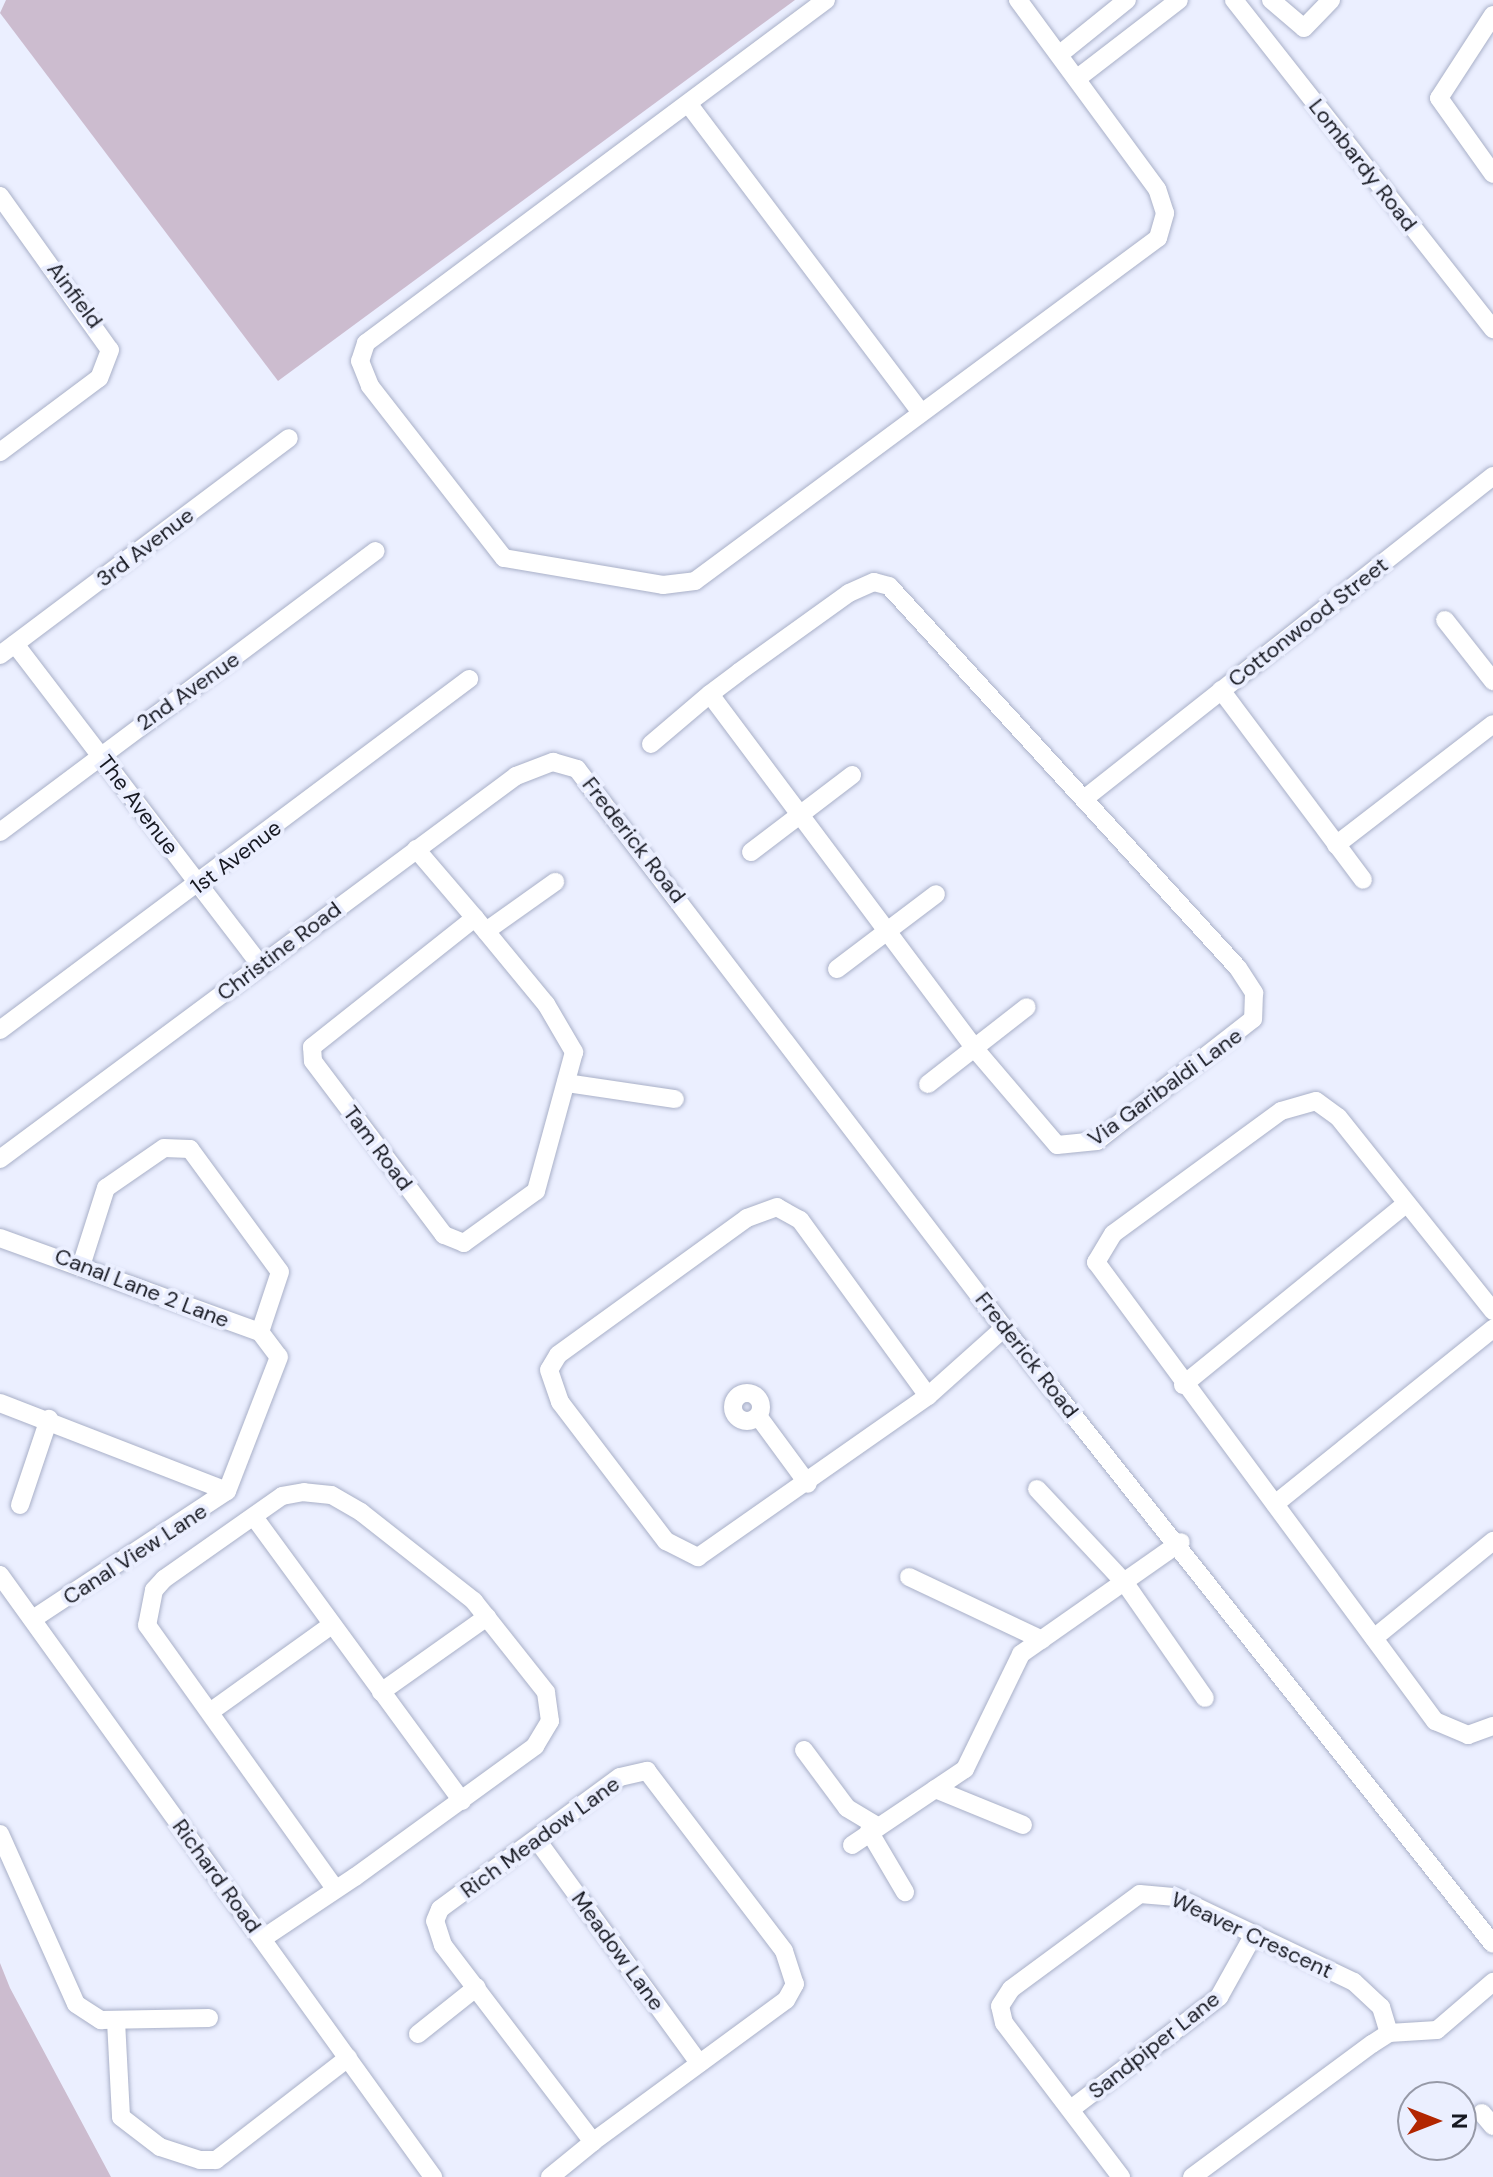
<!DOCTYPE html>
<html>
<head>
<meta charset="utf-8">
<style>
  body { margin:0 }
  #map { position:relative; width:1493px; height:2177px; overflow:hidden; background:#ebefff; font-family:"DM Sans",sans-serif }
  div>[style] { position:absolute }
  .green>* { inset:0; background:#ccbccf }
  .roads { filter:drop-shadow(0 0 2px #a9b0c8) drop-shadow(0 0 2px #a9b0c8) }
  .minor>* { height:18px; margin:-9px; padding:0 9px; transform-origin:9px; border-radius:9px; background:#fff }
  .minor>.ring { margin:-9px; padding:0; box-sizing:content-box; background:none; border:18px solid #fff; border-radius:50% }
  span { translate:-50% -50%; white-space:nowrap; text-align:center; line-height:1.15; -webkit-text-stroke:8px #ebefff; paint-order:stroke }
  .street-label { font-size:22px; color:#171922 }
  .north { position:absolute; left:1397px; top:2081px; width:80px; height:80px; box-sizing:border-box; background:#ebefff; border:2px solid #9699a7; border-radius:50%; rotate:90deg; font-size:22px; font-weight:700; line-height:32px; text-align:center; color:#171922 }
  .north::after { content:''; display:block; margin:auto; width:28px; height:36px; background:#b22601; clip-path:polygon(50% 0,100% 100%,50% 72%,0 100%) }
</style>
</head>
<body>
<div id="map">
  <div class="green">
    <i style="clip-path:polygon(6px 0,795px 0,278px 381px,0 13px)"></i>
    <i style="clip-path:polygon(0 1963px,10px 1988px,111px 2177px,0 2177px)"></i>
  </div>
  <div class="roads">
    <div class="minor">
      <i style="left:826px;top:0;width:574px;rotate:143.29deg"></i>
      <i style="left:366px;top:343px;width:19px;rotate:108deg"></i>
      <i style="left:360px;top:361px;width:27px;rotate:68deg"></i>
      <i style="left:370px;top:386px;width:218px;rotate:52.1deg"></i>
      <i style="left:504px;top:558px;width:161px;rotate:9.6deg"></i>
      <i style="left:663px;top:585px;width:32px;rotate:-7deg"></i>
      <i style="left:695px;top:581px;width:576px;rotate:-36.53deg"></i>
      <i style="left:1158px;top:238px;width:26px;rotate:-74deg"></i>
      <i style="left:1165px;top:213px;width:25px;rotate:-108deg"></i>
      <i style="left:1157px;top:189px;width:235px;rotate:-126.3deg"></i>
      <i style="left:1234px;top:0;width:419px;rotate:51.8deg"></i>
      <i style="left:1271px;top:0;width:43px;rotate:40.3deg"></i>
      <i style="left:1304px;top:28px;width:39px;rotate:-46deg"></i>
      <i style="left:1493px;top:15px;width:99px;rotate:123deg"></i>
      <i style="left:1439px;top:98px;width:93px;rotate:54.6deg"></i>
      <i style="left:1060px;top:54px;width:86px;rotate:-38.9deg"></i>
      <i style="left:1079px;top:77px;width:126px;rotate:-37.6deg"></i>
      <i style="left:690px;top:106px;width:381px;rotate:53deg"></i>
      <i style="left:0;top:196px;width:189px;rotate:54.5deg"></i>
      <i style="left:110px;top:350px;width:30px;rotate:111deg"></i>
      <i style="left:99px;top:378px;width:124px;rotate:143.2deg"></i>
      <i style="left:1445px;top:620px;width:78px;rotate:51.8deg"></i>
      <i style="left:15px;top:644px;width:405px;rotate:52.6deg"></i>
      <i style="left:0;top:655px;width:361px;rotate:-36.9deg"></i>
      <i style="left:1221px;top:690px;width:237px;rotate:53.2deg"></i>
      <i style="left:651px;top:744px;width:77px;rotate:-40.3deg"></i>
      <i style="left:710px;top:694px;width:36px;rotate:-37deg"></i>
      <i style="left:739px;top:672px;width:135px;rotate:-35.7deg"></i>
      <i style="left:849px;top:593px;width:27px;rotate:-24deg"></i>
      <i style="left:874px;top:582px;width:16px;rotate:15deg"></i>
      <i style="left:889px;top:586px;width:517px;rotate:47.58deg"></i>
      <i style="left:1238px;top:968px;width:30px;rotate:57deg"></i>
      <i style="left:1254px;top:993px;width:26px;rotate:92deg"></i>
      <i style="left:1253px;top:1019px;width:198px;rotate:142deg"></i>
      <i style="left:1097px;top:1141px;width:40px;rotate:174.3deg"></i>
      <i style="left:1057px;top:1145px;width:125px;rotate:-130.5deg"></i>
      <i style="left:976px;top:1050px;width:444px;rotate:-126.8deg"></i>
      <i style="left:1084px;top:799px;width:521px;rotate:-38.3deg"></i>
      <i style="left:0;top:832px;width:469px;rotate:-36.8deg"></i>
      <i style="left:1336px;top:845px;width:198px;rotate:-37.6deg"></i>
      <i style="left:416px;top:849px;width:91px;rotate:49.5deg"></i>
      <i style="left:751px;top:852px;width:127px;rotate:-37.3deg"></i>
      <i style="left:475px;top:918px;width:112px;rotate:50.5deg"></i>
      <i style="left:546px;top:1004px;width:56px;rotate:59.7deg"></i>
      <i style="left:574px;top:1052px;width:144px;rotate:105.3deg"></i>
      <i style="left:536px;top:1191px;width:89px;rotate:144.2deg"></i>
      <i style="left:464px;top:1243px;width:22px;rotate:-158deg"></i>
      <i style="left:444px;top:1235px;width:218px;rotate:-127deg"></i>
      <i style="left:313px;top:1061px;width:14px;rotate:-94deg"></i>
      <i style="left:312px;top:1047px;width:208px;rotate:-38.4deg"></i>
      <i style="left:486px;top:931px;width:85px;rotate:-35.4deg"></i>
      <i style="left:837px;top:969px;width:124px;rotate:-37.1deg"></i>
      <i style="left:0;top:1030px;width:586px;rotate:-36.81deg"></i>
      <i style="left:566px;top:1083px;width:110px;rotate:8.4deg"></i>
      <i style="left:928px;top:1084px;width:125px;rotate:-37.9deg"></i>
      <i style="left:0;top:1159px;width:643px;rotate:-36.58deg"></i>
      <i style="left:516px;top:776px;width:40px;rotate:-21deg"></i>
      <i style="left:553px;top:762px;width:25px;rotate:16deg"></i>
      <i style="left:577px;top:769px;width:703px;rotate:52.63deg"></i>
      <i style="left:1004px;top:1328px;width:786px;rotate:51.56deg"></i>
      <i style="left:0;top:1238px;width:276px;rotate:19.9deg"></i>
      <i style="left:260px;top:1332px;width:31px;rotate:53deg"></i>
      <i style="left:279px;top:1357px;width:144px;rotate:111.2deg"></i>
      <i style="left:227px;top:1491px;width:232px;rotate:146.6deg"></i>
      <i style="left:82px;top:1263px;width:79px;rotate:-72.3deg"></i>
      <i style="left:106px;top:1188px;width:70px;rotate:-34.6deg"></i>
      <i style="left:164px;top:1148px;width:26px;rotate:2deg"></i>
      <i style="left:190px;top:1149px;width:152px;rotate:53.8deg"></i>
      <i style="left:280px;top:1272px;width:63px;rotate:108.4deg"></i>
      <i style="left:1493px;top:1311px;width:248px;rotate:-128.6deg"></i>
      <i style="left:1338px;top:1117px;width:27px;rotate:-144deg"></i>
      <i style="left:1316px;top:1101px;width:36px;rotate:164deg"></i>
      <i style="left:1281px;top:1111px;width:208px;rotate:143.8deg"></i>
      <i style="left:1113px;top:1234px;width:33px;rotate:121deg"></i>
      <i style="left:1096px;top:1262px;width:571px;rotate:53.55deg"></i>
      <i style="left:1435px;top:1721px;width:36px;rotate:23deg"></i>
      <i style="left:1468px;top:1735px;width:27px;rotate:-20deg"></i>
      <i style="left:1183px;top:1385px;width:287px;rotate:-39.1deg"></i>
      <i class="ring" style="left:733px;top:1393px;width:10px;height:10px"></i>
      <i style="left:928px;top:1396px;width:218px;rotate:-126deg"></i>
      <i style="left:800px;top:1220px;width:26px;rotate:-151deg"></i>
      <i style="left:777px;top:1207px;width:32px;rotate:160deg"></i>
      <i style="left:747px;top:1218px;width:233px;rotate:144.1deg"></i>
      <i style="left:558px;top:1355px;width:17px;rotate:121deg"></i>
      <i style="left:549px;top:1370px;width:34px;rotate:71deg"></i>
      <i style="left:560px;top:1402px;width:175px;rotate:52.7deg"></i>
      <i style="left:666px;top:1541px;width:36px;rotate:27deg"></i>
      <i style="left:698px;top:1557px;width:281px;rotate:-35deg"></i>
      <i style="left:928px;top:1396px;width:102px;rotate:-41.8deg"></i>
      <i style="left:0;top:1403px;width:243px;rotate:21.2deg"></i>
      <i style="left:758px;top:1416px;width:84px;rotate:53.7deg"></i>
      <i style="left:1037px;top:1489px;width:129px;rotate:46.9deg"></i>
      <i style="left:1125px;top:1583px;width:140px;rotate:55.2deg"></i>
      <i style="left:1275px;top:1504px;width:280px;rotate:-38.8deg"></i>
      <i style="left:20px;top:1505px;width:91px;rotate:-71.4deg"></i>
      <i style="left:254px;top:1517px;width:352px;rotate:53.8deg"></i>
      <i style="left:0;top:1575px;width:742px;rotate:54.27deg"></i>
      <i style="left:909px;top:1577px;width:147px;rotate:25.3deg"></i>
      <i style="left:1374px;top:1638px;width:154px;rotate:-39.2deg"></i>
      <i style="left:381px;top:1692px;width:130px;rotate:-35.3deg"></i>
      <i style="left:210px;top:1712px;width:148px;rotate:-35.6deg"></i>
      <i style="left:804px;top:1750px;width:72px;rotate:53.4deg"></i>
      <i style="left:847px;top:1808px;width:35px;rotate:31deg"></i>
      <i style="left:647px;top:1771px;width:226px;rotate:52.7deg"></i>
      <i style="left:784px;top:1951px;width:35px;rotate:72deg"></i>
      <i style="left:795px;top:1984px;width:18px;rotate:119deg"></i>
      <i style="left:786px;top:2000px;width:240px;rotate:143.7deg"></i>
      <i style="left:593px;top:2142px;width:248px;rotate:-127.3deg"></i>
      <i style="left:443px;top:1945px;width:25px;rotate:-108deg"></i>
      <i style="left:435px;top:1921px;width:13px;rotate:-67deg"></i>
      <i style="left:440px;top:1909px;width:223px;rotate:-36.3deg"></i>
      <i style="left:620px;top:1777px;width:28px;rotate:-13deg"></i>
      <i style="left:935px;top:1789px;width:95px;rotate:22.2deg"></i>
      <i style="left:869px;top:1831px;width:71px;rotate:59.5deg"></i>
      <i style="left:0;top:1834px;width:186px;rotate:65.9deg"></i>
      <i style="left:76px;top:2004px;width:30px;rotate:33deg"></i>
      <i style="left:101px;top:2020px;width:108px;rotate:-1.1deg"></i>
      <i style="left:537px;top:1840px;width:276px;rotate:54deg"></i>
      <i style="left:852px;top:1845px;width:136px;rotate:-33.9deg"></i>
      <i style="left:965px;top:1769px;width:128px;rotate:-64deg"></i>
      <i style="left:1021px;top:1654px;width:195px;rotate:-35deg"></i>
      <i style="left:262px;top:1939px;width:112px;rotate:-33.7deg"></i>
      <i style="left:355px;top:1877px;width:223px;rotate:-36deg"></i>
      <i style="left:535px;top:1746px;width:29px;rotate:-59deg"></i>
      <i style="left:550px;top:1721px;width:29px;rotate:-98deg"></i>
      <i style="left:546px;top:1692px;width:116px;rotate:-128.4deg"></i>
      <i style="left:474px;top:1601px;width:144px;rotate:-141.8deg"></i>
      <i style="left:361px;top:1512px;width:34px;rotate:-150deg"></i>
      <i style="left:331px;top:1495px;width:27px;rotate:-174deg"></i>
      <i style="left:304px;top:1492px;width:22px;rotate:170deg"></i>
      <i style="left:282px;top:1496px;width:144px;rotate:144.9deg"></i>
      <i style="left:164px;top:1579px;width:15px;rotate:132deg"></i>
      <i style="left:154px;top:1590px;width:36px;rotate:101deg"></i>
      <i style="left:147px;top:1625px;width:324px;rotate:54.5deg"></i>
      <i style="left:116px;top:2021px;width:96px;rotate:87deg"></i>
      <i style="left:121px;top:2117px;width:49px;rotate:37.6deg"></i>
      <i style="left:160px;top:2147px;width:42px;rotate:18deg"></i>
      <i style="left:200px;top:2160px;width:16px"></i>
      <i style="left:216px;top:2160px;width:167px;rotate:-37.7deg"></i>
      <i style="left:418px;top:2034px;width:75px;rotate:-38.5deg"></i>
      <i style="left:1071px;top:2109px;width:186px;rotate:-37.1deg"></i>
      <i style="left:1219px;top:1997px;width:72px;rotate:-60.9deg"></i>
      <i style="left:1482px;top:2113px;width:17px;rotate:50deg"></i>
      <i style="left:550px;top:2177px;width:55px;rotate:-39.1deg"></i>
      <i style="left:1121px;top:2177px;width:193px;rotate:-127.2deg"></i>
      <i style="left:1004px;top:2023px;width:17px;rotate:-103deg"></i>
      <i style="left:1000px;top:2006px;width:20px;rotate:-57deg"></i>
      <i style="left:1011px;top:1989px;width:160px;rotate:-36.4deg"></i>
      <i style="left:1140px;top:1894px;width:36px;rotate:5deg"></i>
      <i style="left:1176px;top:1897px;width:197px;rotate:25.5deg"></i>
      <i style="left:1354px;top:1982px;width:37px;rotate:43deg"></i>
      <i style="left:1381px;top:2007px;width:27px;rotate:73deg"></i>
      <i style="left:1192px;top:2177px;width:224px;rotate:-36.5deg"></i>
      <i style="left:1372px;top:2044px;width:20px;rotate:-33deg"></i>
      <i style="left:1389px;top:2033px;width:48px;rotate:-3.6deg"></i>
      <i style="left:1437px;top:2030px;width:74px;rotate:-40.6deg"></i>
    </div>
  </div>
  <div class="street-label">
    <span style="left:1363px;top:165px;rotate:52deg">Lombardy Road</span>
    <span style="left:75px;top:295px;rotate:53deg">Ainfield</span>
    <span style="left:145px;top:547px;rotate:-37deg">3rd Avenue</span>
    <span style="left:1308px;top:622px;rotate:-38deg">Cottonwood Street</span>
    <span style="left:188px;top:691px;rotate:-35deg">2nd Avenue</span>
    <span style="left:138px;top:805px;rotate:53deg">The Avenue</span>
    <span style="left:634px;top:840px;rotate:52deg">Frederick Road</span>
    <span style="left:236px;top:857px;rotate:-37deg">1st Avenue</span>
    <span style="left:279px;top:951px;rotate:-37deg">Christine Road</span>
    <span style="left:1165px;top:1087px;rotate:-36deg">Via Garibaldi Lane</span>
    <span style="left:378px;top:1148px;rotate:53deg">Tam Road</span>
    <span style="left:142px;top:1288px;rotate:21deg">Canal Lane 2 Lane</span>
    <span style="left:1027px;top:1355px;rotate:52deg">Frederick Road</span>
    <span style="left:135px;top:1554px;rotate:-33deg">Canal View Lane</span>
    <span style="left:540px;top:1837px;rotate:-36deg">Rich Meadow Lane</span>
    <span style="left:217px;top:1876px;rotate:54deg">Richard Road</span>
    <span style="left:1252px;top:1935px;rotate:25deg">Weaver Crescent</span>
    <span style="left:618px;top:1951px;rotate:54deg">Meadow Lane</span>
    <span style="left:1154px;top:2045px;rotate:-38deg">Sandpiper Lane</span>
  </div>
  <div class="north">N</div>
</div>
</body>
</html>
